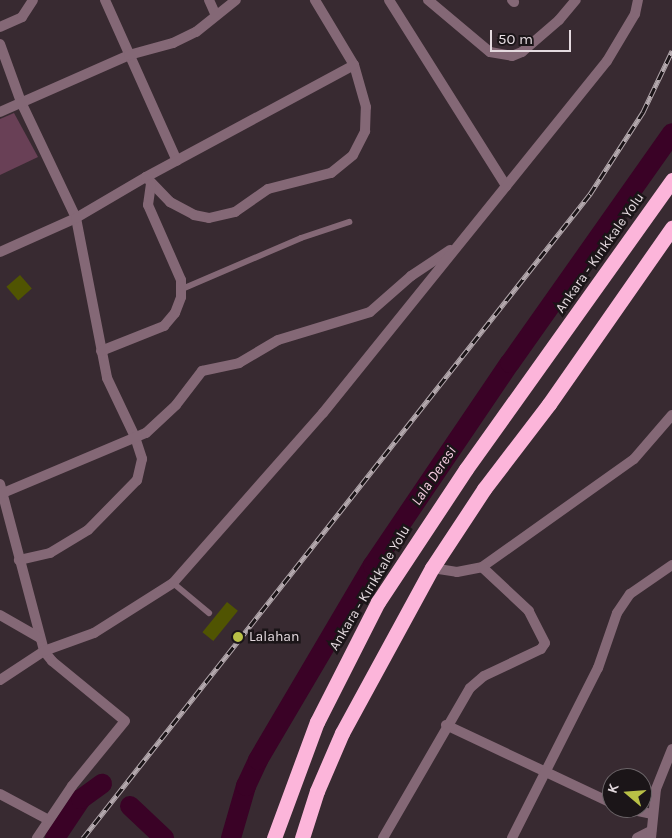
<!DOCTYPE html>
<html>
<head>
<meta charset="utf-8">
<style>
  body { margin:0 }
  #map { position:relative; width:672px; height:838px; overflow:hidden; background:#382a31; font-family:Karla,sans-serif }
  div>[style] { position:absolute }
  .green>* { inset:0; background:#694056 }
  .river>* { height:20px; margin:-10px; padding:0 10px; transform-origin:10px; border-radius:10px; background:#3a0226 }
  .building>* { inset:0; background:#505402; transform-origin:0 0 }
  .lane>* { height:6px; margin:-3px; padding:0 3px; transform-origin:3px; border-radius:3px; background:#846876 }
  .street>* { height:10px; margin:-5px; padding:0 5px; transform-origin:5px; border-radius:5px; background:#846876 }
  .highway>* { height:15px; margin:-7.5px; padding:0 7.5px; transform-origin:7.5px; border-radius:7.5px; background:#fcb5da }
  .rail>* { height:5px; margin-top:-2.5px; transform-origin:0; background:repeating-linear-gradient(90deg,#1b1518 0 9px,#b4a9ae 0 18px); box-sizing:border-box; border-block:1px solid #b4a9ae }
  .dots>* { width:14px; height:14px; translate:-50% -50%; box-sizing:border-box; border:2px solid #1b1518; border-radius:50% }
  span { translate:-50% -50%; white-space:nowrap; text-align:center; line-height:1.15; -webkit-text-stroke:5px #1b1518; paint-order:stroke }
  .street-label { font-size:14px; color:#e4dadf }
  .poi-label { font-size:14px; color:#e4dadf }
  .left { translate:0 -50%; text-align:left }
  .water-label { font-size:15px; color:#f4cde0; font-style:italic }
  .north { position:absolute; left:602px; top:768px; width:50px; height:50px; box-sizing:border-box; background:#1b1518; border:1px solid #6b6468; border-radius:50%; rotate:288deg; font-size:14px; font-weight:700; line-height:20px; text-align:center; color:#e4dadf }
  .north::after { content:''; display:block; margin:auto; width:18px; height:22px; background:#b9c046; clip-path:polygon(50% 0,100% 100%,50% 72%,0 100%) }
  .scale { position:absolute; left:490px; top:30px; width:81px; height:22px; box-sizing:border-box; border:2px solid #e4dadf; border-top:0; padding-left:6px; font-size:15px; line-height:18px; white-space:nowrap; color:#e4dadf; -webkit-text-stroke:4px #1b1518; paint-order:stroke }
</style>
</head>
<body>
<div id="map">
  <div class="green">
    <i style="clip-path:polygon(14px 113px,38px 157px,0 175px,0 119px)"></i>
  </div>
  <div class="river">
    <i style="left:130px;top:806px;width:47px;rotate:43.3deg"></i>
    <i style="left:55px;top:838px;width:47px;rotate:-56.3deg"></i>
    <i style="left:81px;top:799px;width:26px;rotate:-36deg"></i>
    <i style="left:231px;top:838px;width:54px;rotate:-73.9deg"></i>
    <i style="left:246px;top:786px;width:29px;rotate:-65deg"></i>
    <i style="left:258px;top:760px;width:226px;rotate:-59.5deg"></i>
    <i style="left:373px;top:565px;width:244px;rotate:-55.9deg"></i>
    <i style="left:510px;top:363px;width:281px;rotate:-54.8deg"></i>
  </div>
  <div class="building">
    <i style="left:20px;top:275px;width:18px;height:18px;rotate:49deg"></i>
    <i style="left:227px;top:602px;width:14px;height:39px;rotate:39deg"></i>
  </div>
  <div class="lane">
    <i style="left:182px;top:289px;width:129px;rotate:-23.2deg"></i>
    <i style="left:301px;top:238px;width:51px;rotate:-18.4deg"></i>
    <i style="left:173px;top:583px;width:47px;rotate:39.8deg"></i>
  </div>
  <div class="street">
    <i style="left:105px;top:0;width:176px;rotate:65.9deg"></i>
    <i style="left:209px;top:0;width:17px;rotate:66deg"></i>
    <i style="left:389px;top:0;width:220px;rotate:57.8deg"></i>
    <i style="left:428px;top:0;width:81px;rotate:40deg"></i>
    <i style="left:490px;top:52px;width:22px;rotate:10deg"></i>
    <i style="left:512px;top:56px;width:11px;rotate:-22deg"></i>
    <i style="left:522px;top:52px;width:49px;rotate:-40.9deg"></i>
    <i style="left:559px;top:20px;width:26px;rotate:-50deg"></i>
    <i style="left:512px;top:0;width:3px;rotate:45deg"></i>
    <i style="left:0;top:27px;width:24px;rotate:-24deg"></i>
    <i style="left:22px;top:17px;width:20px;rotate:-57deg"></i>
    <i style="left:0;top:44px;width:62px;rotate:70.1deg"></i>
    <i style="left:21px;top:102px;width:128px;rotate:64.6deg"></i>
    <i style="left:76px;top:218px;width:163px;rotate:79deg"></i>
    <i style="left:107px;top:378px;width:65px;rotate:64.6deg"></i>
    <i style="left:135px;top:437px;width:23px;rotate:72deg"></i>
    <i style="left:142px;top:459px;width:22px;rotate:103deg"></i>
    <i style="left:137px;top:480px;width:70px;rotate:134.4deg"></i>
    <i style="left:88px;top:530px;width:44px;rotate:148.8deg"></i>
    <i style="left:50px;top:553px;width:32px;rotate:167deg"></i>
    <i style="left:0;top:112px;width:141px;rotate:-23.8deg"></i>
    <i style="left:129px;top:55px;width:46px;rotate:-15.3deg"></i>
    <i style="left:173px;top:43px;width:25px;rotate:-26deg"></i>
    <i style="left:196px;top:32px;width:51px;rotate:-38.7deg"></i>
    <i style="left:146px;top:177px;width:35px;rotate:46deg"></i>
    <i style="left:170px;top:202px;width:27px;rotate:28deg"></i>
    <i style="left:194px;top:215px;width:15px;rotate:11deg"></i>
    <i style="left:209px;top:218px;width:27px;rotate:-13deg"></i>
    <i style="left:235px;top:212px;width:40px;rotate:-34.9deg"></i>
    <i style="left:268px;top:189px;width:65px;rotate:-14.3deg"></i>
    <i style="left:331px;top:173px;width:28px;rotate:-39deg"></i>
    <i style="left:353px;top:155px;width:27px;rotate:-63deg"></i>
    <i style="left:365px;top:131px;width:24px;rotate:-88deg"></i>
    <i style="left:366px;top:107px;width:44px;rotate:-105.9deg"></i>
    <i style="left:354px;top:65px;width:76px;rotate:-121deg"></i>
    <i style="left:0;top:252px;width:83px;rotate:-24.1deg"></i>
    <i style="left:76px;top:218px;width:81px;rotate:-30.4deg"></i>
    <i style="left:146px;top:177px;width:236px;rotate:-28.3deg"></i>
    <i style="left:101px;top:351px;width:68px;rotate:-21.6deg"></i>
    <i style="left:164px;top:326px;width:17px;rotate:-50deg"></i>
    <i style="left:175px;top:313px;width:17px;rotate:-69deg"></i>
    <i style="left:181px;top:297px;width:17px;rotate:-90deg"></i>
    <i style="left:181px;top:280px;width:82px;rotate:-113.7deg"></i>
    <i style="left:148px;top:205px;width:21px;rotate:-82deg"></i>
    <i style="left:0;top:484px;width:173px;rotate:75.2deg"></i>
    <i style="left:44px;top:651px;width:13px;rotate:51deg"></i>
    <i style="left:52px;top:661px;width:94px;rotate:39.4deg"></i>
    <i style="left:125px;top:721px;width:84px;rotate:129.2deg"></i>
    <i style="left:72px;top:786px;width:63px;rotate:123.9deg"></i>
    <i style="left:3px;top:493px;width:155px;rotate:-22.8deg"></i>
    <i style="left:146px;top:433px;width:41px;rotate:-43deg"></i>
    <i style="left:176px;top:405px;width:43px;rotate:-52.6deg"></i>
    <i style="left:202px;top:371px;width:38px;rotate:-12deg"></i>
    <i style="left:239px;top:363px;width:45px;rotate:-30.5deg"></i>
    <i style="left:278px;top:340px;width:96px;rotate:-16.9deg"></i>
    <i style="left:370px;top:312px;width:55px;rotate:-41.3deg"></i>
    <i style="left:411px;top:276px;width:47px;rotate:-33.7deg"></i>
    <i style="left:432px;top:568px;width:25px;rotate:9deg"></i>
    <i style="left:457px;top:572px;width:25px;rotate:-11deg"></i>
    <i style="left:482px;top:567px;width:186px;rotate:-35.4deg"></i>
    <i style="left:634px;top:459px;width:58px;rotate:-49.2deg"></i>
    <i style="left:0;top:615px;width:46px;rotate:29.9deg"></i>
    <i style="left:0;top:680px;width:53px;rotate:-33.4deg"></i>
    <i style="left:44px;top:651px;width:53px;rotate:-19.8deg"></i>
    <i style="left:94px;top:633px;width:93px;rotate:-32.3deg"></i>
    <i style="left:173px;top:583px;width:227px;rotate:-48.6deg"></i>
    <i style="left:323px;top:413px;width:452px;rotate:-51.1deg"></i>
    <i style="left:607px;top:61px;width:55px;rotate:-59.2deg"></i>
    <i style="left:635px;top:14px;width:14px;rotate:-78deg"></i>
    <i style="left:446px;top:725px;width:183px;rotate:25.2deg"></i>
    <i style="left:0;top:794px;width:55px;rotate:28deg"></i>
    <i style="left:624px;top:808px;width:29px;rotate:12deg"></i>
    <i style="left:383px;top:838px;width:173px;rotate:-59.9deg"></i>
    <i style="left:470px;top:688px;width:18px;rotate:-41deg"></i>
    <i style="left:484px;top:676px;width:63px;rotate:-25.3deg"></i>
    <i style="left:541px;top:649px;width:7px;rotate:-56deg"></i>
    <i style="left:545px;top:643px;width:36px;rotate:-117deg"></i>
    <i style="left:529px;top:611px;width:64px;rotate:-136.9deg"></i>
    <i style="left:512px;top:838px;width:191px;rotate:-63.2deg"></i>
    <i style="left:598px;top:668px;width:58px;rotate:-70.9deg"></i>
    <i style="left:617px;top:613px;width:23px;rotate:-56deg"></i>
    <i style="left:630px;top:594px;width:51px;rotate:-34.6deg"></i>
    <i style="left:637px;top:838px;width:16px;rotate:-27deg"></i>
    <i style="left:651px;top:838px;width:49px;rotate:-84.2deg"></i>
    <i style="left:656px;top:789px;width:43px;rotate:-68.2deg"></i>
  </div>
  <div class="highway">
    <i style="left:274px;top:838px;width:124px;rotate:-69.7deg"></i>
    <i style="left:317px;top:722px;width:135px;rotate:-63.1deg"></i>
    <i style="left:378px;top:602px;width:159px;rotate:-56.5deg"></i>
    <i style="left:466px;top:469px;width:355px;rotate:-54.5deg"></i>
    <i style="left:302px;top:838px;width:49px;rotate:-72.3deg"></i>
    <i style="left:317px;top:791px;width:63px;rotate:-66.7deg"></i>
    <i style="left:342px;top:733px;width:188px;rotate:-61.4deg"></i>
    <i style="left:432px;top:568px;width:95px;rotate:-56.6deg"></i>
    <i style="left:484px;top:489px;width:107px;rotate:-52.6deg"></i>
    <i style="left:549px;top:404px;width:215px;rotate:-55.1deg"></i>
  </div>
  <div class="rail">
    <i style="left:83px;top:838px;width:820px;rotate:-51.79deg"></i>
    <i style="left:590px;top:194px;width:98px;rotate:-57.1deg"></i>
    <i style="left:643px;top:112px;width:68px;rotate:-64.6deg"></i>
  </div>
  <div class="dots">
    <i style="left:238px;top:637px;background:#b9c046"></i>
  </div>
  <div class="street-label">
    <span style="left:600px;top:253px;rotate:-55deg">Ankara - Kırıkkale Yolu</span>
    <span style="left:370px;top:588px;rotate:-59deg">Ankara - Kırıkkale Yolu</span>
  </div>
  <div class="poi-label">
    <span class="left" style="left:249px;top:637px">Lalahan</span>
  </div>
  <div class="water-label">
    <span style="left:434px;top:476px;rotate:-56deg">Lala Deresi</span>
  </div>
  <div class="north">K</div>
  <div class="scale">50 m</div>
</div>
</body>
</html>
